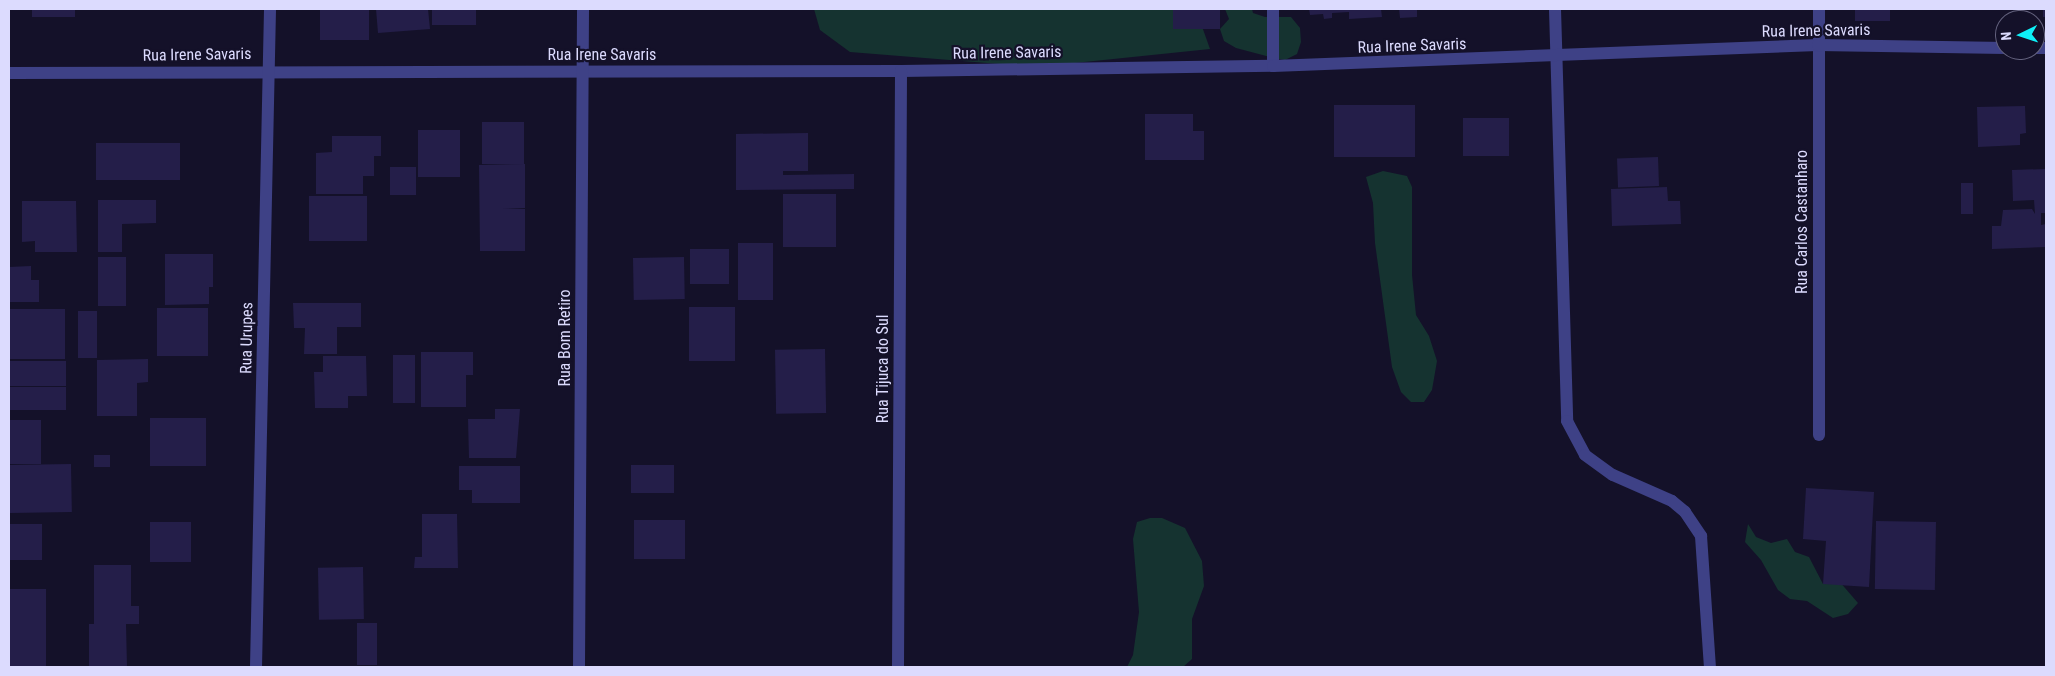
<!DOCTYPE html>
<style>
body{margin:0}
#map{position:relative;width:2055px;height:676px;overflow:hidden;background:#141129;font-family:"Roboto Condensed",sans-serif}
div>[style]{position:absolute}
.green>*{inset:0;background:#153330}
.building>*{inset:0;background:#241e49;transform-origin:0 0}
.street>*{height:12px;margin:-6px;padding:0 6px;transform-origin:6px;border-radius:6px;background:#3e4186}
span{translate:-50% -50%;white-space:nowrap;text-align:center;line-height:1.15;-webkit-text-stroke:4.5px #141129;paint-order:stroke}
.street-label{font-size:16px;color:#dcdbfe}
.frame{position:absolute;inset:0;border:10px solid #dcdbfe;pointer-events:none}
.north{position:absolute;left:1995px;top:10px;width:50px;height:50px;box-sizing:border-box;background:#141129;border:1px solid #64627e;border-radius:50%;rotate:266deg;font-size:14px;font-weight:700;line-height:20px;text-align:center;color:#dcdbfe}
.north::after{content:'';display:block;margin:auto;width:18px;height:22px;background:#0ef0f7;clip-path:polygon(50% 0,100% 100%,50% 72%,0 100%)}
</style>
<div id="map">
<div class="green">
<div style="clip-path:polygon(814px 9px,1190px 9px,1199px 18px,1210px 49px,1036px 67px,850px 52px,820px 30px)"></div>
<div style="clip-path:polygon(1225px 9px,1252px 9px,1253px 13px,1265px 17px,1291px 17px,1300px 28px,1301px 42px,1297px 54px,1285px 60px,1274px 58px,1236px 48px,1224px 41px,1220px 29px,1229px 19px)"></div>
<div style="clip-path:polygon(1383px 171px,1407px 176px,1412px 187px,1412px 275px,1416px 315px,1429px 336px,1437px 361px,1432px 390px,1424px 402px,1411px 402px,1401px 392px,1392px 367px,1375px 243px,1373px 203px,1366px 177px)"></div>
<div style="clip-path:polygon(1150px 518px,1162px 518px,1185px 528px,1202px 561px,1204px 586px,1192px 619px,1192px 659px,1183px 667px,1127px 667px,1133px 655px,1139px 612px,1133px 539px,1137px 522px)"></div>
<div style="clip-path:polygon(1748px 524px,1756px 537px,1771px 543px,1787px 539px,1795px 552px,1809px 557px,1823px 584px,1839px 581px,1858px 603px,1848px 614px,1833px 618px,1807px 601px,1790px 599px,1778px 590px,1761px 560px,1745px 542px)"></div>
</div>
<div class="building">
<div style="left:32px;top:9px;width:43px;height:8px"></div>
<div style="left:320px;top:9px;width:49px;height:31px"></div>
<div style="clip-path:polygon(376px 9px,428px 9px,430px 29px,378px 33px)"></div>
<div style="left:432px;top:9px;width:44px;height:16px"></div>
<div style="left:1173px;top:9px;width:47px;height:20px"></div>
<div style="clip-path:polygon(1309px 9px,1381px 9px,1382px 17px,1349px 19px,1349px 12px,1332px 13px,1332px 18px,1324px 19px,1323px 14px,1310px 15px)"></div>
<div style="clip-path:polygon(1399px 9px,1417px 9px,1417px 17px,1400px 18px)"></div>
<div style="left:1855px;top:9px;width:35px;height:12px"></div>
<div style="left:2043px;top:9px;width:3px;height:8px"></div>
<div style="left:1334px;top:105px;width:81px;height:52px"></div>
<div style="clip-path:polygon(2025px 106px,2026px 133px,2020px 134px,2020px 145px,1978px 147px,1977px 107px)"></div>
<div style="clip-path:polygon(1145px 114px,1193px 114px,1193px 131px,1204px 131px,1204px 160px,1145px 160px)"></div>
<div style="left:1463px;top:118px;width:46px;height:38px"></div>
<div style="left:482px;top:122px;width:42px;height:42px"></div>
<div style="left:418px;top:130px;width:42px;height:47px"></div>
<div style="clip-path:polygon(808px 133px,808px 171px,783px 171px,783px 175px,854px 174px,854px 189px,736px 190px,736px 134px)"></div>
<div style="clip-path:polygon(332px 136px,381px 136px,381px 156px,374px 156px,374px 176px,363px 176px,363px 194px,316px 194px,316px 153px,332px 152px)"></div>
<div style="left:180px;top:143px;width:37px;height:84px;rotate:90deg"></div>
<div style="left:1658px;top:157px;width:29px;height:41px;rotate:88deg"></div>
<div style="clip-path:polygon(525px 164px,525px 208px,502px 209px,525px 209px,525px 251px,480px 251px,479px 165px)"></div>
<div style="left:390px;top:167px;width:26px;height:28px"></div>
<div style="clip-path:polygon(2046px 169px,2046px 213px,2041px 213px,2041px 225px,2046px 224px,2046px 247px,1992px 249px,1992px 226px,2001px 226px,2003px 210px,2032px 209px,2035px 214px,2034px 200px,2013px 201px,2012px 170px)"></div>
<div style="left:1973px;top:183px;width:31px;height:12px;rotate:90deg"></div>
<div style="clip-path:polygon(1667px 187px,1668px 201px,1680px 201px,1681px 224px,1612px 226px,1611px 189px)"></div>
<div style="left:783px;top:194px;width:53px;height:53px"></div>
<div style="left:309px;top:196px;width:58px;height:45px"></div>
<div style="clip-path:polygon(98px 200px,156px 200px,156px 223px,122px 224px,122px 252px,98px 252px)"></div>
<div style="clip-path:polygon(22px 201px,76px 201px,77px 252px,35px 252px,35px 241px,22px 242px)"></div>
<div style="left:738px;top:243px;width:35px;height:57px"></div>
<div style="left:690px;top:249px;width:39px;height:35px"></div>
<div style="clip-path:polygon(165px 254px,213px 254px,213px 287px,209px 287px,209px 304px,165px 305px)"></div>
<div style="left:98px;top:257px;width:28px;height:49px"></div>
<div style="left:684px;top:257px;width:42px;height:51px;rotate:89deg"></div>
<div style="clip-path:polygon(31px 266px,31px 280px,39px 280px,39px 302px,9px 302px,9px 267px)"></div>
<div style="clip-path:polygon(293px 303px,361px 303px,361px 327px,337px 327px,337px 354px,304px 354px,305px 328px,294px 328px)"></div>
<div style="left:689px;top:307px;width:46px;height:54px"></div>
<div style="left:208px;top:308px;width:48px;height:51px;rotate:90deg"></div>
<div style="left:9px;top:309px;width:56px;height:50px"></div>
<div style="left:78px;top:311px;width:19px;height:47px"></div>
<div style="left:825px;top:349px;width:64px;height:50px;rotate:89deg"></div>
<div style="clip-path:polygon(421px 352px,473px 352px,473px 375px,466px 375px,466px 407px,421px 407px)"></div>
<div style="left:393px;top:355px;width:22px;height:48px"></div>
<div style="clip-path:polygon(323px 356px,366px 356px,367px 396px,348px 396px,348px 408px,315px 408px,314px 372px,323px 372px)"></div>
<div style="clip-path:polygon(148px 359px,148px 382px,137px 383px,137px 416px,97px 416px,97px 360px)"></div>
<div style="left:9px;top:361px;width:57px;height:25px"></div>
<div style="left:66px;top:387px;width:23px;height:57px;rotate:90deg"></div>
<div style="clip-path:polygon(495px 409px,520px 409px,516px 458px,469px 458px,468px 419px,495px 419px)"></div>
<div style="left:150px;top:418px;width:56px;height:48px"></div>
<div style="left:9px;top:420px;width:32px;height:44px"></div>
<div style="left:94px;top:455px;width:16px;height:12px"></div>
<div style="left:71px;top:464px;width:48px;height:62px;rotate:89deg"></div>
<div style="left:674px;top:465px;width:28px;height:43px;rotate:90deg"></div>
<div style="clip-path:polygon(459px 466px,520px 466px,520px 503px,472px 503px,472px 490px,459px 490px)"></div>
<div style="clip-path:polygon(1806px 488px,1874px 492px,1869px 587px,1823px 584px,1826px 541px,1803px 539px)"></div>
<div style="clip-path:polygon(422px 514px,457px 514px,458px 568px,414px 568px,415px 557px,422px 557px)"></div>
<div style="left:685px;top:520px;width:39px;height:51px;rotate:90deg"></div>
<div style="left:1876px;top:521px;width:60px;height:68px;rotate:1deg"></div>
<div style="left:150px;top:522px;width:41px;height:40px"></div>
<div style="left:9px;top:524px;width:33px;height:36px"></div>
<div style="clip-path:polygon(94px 565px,131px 565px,131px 606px,139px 606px,139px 624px,126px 624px,127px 667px,89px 667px,89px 624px,94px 624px)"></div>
<div style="left:363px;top:567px;width:52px;height:45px;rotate:89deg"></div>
<div style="left:9px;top:589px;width:37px;height:78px"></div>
<div style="left:357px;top:623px;width:20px;height:42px"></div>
</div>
<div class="street">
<div style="left:1273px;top:9px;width:57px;rotate:90deg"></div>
<div style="left:1555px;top:9px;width:412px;rotate:88.3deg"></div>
<div style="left:1567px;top:421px;width:38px;rotate:62deg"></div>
<div style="left:1585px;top:455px;width:34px;rotate:36deg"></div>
<div style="left:1613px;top:475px;width:64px;rotate:23.8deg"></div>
<div style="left:1672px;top:501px;width:17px;rotate:40deg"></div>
<div style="left:1685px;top:512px;width:29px;rotate:56deg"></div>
<div style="left:1701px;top:536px;width:131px;rotate:86.1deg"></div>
<div style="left:1819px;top:9px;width:426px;rotate:90deg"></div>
<div style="left:2035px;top:48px;width:11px"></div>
<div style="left:9px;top:73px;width:892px;rotate:-0.13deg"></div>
<div style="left:901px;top:71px;width:372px;rotate:-0.8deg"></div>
<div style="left:1273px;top:66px;width:545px;rotate:-2.21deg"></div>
<div style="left:1818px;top:45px;width:187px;rotate:0.9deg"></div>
<div style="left:256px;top:667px;width:658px;rotate:-88.78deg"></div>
<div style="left:579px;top:667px;width:658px;rotate:-89.65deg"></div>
<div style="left:898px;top:667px;width:596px;rotate:-89.71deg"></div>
</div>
<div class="street-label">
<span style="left:1816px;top:31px;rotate:-1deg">Rua Irene Savaris</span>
<span style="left:1412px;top:46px;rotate:-2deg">Rua Irene Savaris</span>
<span style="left:1007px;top:53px;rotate:-1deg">Rua Irene Savaris</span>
<span style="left:197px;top:55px;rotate:-1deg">Rua Irene Savaris</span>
<span style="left:602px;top:55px">Rua Irene Savaris</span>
<span style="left:1802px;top:222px;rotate:-90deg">Rua Carlos Castanharo</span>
<span style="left:247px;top:338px;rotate:-89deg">Rua Urupes</span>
<span style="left:565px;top:338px;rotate:-90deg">Rua Bom Retiro</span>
<span style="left:883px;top:369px;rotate:-90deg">Rua Tijuca do Sul</span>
</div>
<div class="frame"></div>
<div class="north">N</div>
</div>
